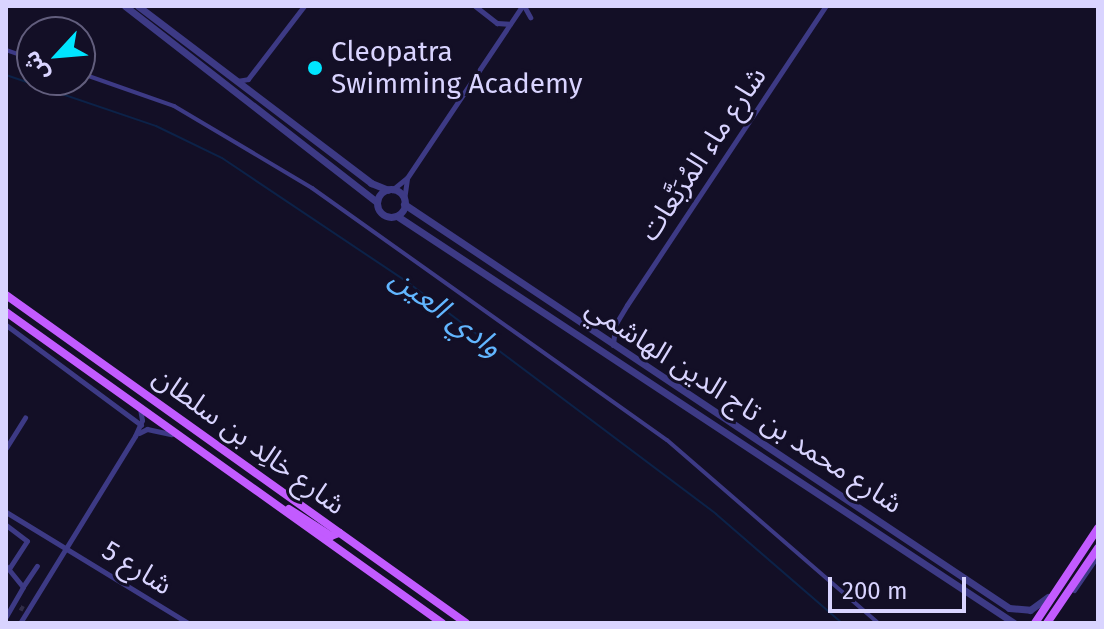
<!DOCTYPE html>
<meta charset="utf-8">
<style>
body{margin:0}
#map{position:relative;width:1104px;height:629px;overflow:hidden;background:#130f26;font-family:"Fira Sans","Noto Sans Arabic",sans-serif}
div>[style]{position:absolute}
.stream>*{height:2px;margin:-1px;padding:0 1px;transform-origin:1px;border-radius:1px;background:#0c2248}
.minor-tunnel>*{height:5px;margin-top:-2.5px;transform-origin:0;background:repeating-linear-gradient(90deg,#312d47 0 5px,transparent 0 7.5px)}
.pedestrian>*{height:4px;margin:-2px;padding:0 2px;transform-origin:2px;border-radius:2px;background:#3d3a85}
.minor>*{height:5px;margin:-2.5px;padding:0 2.5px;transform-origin:2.5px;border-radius:2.5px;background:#3d3a85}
.tertiary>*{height:7px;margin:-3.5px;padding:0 3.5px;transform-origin:3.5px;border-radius:3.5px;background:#3d3a85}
.tertiary>.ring{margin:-3.5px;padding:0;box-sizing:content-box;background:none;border:7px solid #3d3a85;border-radius:50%}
.primary>*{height:8px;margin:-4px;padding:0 4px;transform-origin:4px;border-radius:4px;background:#c25bff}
.dots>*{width:22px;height:22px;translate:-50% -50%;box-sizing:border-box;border:4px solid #130f26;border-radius:50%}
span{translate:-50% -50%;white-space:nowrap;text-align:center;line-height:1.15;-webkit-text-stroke:6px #130f26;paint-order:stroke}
.poi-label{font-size:28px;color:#d9d4ff}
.left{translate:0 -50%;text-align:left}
.street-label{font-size:28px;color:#d9d4ff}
.water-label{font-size:30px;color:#62b6ff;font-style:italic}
.frame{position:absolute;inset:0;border:8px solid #d9d4ff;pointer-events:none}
.north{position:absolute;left:16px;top:16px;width:80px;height:80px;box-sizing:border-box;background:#130f26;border:2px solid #625e7d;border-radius:50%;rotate:244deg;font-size:22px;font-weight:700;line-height:32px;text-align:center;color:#d9d4ff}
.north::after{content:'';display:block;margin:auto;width:28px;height:36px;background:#00e5ff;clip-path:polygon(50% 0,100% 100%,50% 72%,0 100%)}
.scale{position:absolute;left:828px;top:577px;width:138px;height:36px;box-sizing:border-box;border:4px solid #d9d4ff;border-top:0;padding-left:10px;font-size:24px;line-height:28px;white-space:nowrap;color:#d9d4ff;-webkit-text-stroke:6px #130f26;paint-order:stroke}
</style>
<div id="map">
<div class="stream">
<div style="left:6px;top:75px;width:158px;rotate:18.8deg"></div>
<div style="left:156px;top:126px;width:73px;rotate:25.9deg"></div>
<div style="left:222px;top:158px;width:221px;rotate:33.8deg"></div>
<div style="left:406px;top:281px;width:388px;rotate:36.9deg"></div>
<div style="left:716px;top:514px;width:167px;rotate:40.9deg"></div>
</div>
<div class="minor-tunnel">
<div style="left:20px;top:607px;width:4px;rotate:27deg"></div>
</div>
<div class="pedestrian">
<div style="left:6px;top:50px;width:28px;rotate:19deg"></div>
<div style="left:80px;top:73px;width:100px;rotate:19.3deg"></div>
<div style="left:174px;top:106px;width:161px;rotate:30.7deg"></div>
<div style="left:312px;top:188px;width:435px;rotate:35.4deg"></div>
<div style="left:667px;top:440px;width:279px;rotate:40.9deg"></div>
</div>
<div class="minor">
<div style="left:475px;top:6px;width:28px;rotate:38deg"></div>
<div style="left:497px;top:23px;width:13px;rotate:4deg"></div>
<div style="left:524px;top:6px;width:13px;rotate:61deg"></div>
<div style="left:237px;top:81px;width:11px;rotate:-10deg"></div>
<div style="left:248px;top:79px;width:92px;rotate:-52.5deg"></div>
<div style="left:392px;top:190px;width:19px;rotate:-39deg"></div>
<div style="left:407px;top:178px;width:207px;rotate:-56.2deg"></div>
<div style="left:404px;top:200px;width:21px;rotate:-82deg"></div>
<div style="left:6px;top:325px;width:168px;rotate:36.5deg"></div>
<div style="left:613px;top:345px;width:20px;rotate:-84deg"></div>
<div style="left:615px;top:325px;width:23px;rotate:-59deg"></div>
<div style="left:627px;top:305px;width:359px;rotate:-56.4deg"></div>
<div style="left:139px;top:433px;width:9px;rotate:-27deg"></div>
<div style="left:147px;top:429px;width:25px;rotate:12deg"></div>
<div style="left:6px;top:448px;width:36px;rotate:-58deg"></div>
<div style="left:6px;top:512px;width:213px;rotate:31.4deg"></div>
<div style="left:6px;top:525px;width:26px;rotate:37deg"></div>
<div style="left:27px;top:541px;width:33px;rotate:123deg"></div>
<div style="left:6px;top:566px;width:27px;rotate:51deg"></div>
<div style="left:23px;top:587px;width:34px;rotate:120deg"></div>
<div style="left:24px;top:585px;width:23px;rotate:-56deg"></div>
<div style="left:1074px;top:590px;width:42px;rotate:-55.6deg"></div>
<div style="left:20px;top:623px;width:220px;rotate:-58.4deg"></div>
<div style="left:135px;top:436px;width:17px;rotate:-66deg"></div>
<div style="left:142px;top:420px;width:11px;rotate:-100deg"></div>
</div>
<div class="tertiary">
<div style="left:125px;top:6px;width:319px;rotate:37.9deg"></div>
<div style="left:138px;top:6px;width:293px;rotate:37.2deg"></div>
<div style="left:371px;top:183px;width:18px;rotate:22deg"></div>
<div class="ring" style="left:377px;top:189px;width:21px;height:21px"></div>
<div style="left:404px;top:204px;width:727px;rotate:33.73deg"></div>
<div style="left:1009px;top:608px;width:21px;rotate:5deg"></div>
<div style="left:1030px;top:610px;width:22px;rotate:-36deg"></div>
<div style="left:397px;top:216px;width:739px;rotate:33.41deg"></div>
</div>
<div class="primary">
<div style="left:6px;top:295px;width:565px;rotate:35.49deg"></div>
<div style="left:6px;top:312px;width:536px;rotate:35.5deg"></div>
<div style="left:289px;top:509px;width:50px;rotate:32.7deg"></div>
<div style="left:331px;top:536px;width:9px;rotate:-21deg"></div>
<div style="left:1035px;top:623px;width:114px;rotate:-56.4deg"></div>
<div style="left:1047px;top:623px;width:91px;rotate:-55.8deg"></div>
</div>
<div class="dots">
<div style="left:315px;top:68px;background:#00e5ff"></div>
</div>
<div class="poi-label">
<span class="left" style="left:331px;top:68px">Cleopatra<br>Swimming Academy</span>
</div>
<div class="street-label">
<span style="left:703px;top:154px;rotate:-56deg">شارع ماء المُرَبَّعات</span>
<span style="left:744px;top:406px;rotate:33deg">شارع محمد بن تاج الدين الهاشمي</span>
<span style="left:249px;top:441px;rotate:36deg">شارع خالِد بن سلطان</span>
<span style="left:137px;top:568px;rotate:32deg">شارع 5</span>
</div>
<div class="water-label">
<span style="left:446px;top:312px;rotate:36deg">وادي العين</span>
</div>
<div class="frame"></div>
<div class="north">ش</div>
<div class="scale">200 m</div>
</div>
